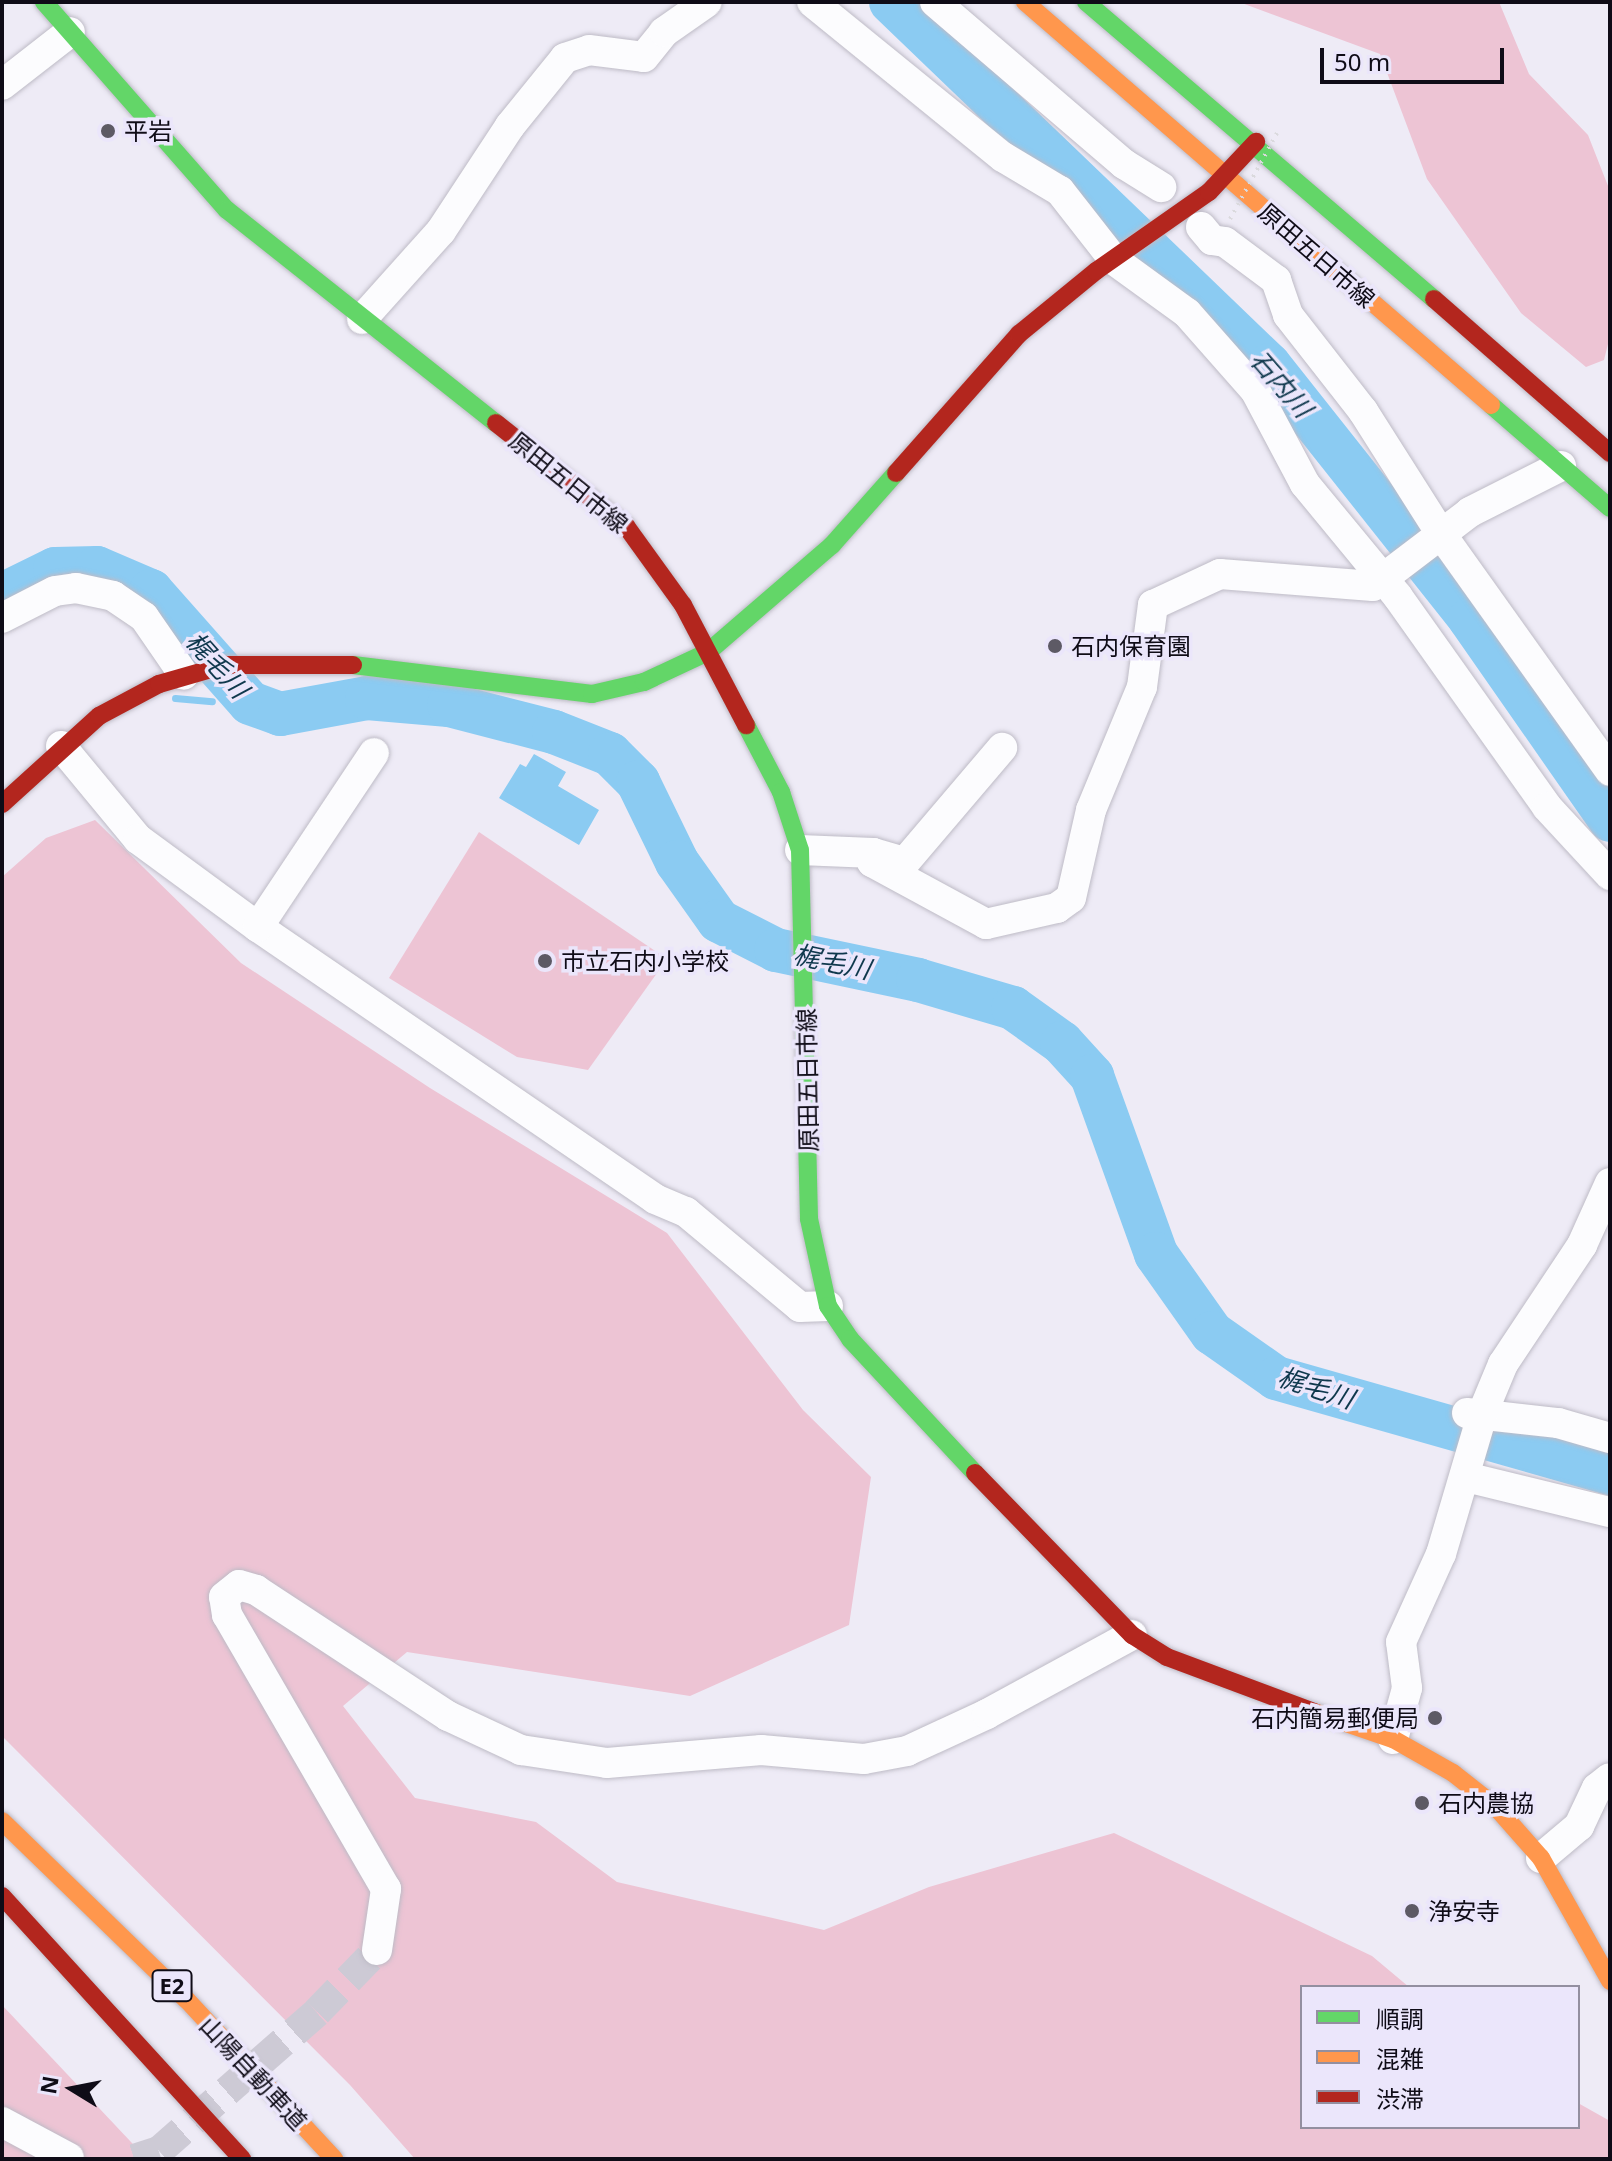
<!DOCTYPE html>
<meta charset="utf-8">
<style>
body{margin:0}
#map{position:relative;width:1612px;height:2161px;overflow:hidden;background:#eeebf6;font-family:"Noto Sans","Noto Sans JP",sans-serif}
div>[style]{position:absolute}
.green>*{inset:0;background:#edc4d4}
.water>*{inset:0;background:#8bcbf2}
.stream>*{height:7px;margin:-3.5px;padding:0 3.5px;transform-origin:3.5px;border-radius:3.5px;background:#8bcbf2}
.river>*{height:44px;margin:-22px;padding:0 22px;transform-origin:22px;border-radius:22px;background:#8bcbf2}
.street-tunnel>*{height:30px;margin-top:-15px;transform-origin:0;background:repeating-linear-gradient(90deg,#cdcad5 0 30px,transparent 0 45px)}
.roads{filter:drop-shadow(0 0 2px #bebbc6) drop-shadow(0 0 2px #bebbc6)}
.street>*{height:30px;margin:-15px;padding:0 15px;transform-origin:15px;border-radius:15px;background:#fcfcfe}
.fast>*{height:18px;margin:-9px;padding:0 9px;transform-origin:9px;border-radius:9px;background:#63d668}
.slow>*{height:18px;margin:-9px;padding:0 9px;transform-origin:9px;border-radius:9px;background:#ff974d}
.jam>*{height:18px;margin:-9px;padding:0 9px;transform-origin:9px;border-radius:9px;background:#b3261e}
.path-bridge>*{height:4px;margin-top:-2px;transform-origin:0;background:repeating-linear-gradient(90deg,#dad9dd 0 2px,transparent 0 8px)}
.dots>*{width:22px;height:22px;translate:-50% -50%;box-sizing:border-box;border:4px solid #ebe6fb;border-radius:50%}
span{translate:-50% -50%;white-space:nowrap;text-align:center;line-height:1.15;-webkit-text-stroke:7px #ebe6fb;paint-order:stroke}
.shield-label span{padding:2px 6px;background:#ebe6fb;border:2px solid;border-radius:6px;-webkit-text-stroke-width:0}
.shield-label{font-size:22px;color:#0f0c17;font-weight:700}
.poi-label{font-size:24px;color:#0f0c17}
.left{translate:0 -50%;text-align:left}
.right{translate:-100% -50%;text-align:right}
.street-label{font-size:24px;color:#0f0c17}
.water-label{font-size:26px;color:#0f384d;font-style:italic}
.frame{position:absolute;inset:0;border:4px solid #0f0c17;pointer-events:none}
.legend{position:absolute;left:1300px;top:1985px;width:280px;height:144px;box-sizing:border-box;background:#ebe6fb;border:2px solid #938fa0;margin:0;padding:10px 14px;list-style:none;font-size:24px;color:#0f0c17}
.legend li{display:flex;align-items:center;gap:16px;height:40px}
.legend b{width:40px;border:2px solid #938fa0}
.north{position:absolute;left:32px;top:2049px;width:80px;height:80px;-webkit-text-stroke:6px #ebe6fb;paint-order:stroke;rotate:280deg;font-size:22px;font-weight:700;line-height:32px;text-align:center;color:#0f0c17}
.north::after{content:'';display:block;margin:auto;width:28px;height:36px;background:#0f0c17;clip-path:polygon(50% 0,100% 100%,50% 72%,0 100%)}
.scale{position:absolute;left:1320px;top:48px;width:184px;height:36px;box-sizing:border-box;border:4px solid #0f0c17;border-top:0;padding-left:10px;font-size:24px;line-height:28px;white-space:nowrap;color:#0f0c17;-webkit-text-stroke:6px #ebe6fb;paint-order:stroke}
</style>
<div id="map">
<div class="green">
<div style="clip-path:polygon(1239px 2px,1499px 2px,1529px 74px,1588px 135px,1610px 191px,1610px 336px,1604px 360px,1586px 367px,1521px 313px,1427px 179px,1380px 54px)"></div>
<div style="clip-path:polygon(95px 820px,241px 963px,430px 1088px,667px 1233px,803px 1410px,871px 1477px,849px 1625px,690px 1696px,407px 1652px,343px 1706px,415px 1798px,536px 1822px,617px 1882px,824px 1930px,929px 1887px,1114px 1833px,1372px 1956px,1409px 1987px,1302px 1987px,1302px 2127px,1578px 2127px,1578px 2103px,1610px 2121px,1610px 2159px,415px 2159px,350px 2085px,2px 1736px,2px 877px,46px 838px)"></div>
<div style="clip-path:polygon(479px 832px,667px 959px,588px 1070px,517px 1057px,389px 978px)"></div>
<div style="clip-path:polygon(2px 2005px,147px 2159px,2px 2159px)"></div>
</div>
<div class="water">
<div style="clip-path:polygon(534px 754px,566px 772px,558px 786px,599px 810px,579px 845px,499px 798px,520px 764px,526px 767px)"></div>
</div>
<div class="stream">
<div style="left:175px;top:698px;width:37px;rotate:5deg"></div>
</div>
<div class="river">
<div style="left:891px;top:2px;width:524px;rotate:43.84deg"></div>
<div style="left:1269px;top:365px;width:324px;rotate:51.6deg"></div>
<div style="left:1470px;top:619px;width:245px;rotate:55.1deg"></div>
<div style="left:2px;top:595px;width:59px;rotate:-26.1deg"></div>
<div style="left:55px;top:569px;width:42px;rotate:-1.4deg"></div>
<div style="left:97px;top:568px;width:59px;rotate:23.1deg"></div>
<div style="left:151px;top:591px;width:149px;rotate:48.5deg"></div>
<div style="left:250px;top:703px;width:32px;rotate:20deg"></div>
<div style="left:280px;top:714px;width:88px;rotate:-10.4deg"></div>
<div style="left:367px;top:698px;width:82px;rotate:4.9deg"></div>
<div style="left:449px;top:705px;width:108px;rotate:14.4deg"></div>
<div style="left:554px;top:732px;width:60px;rotate:21.4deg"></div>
<div style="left:610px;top:754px;width:40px;rotate:45deg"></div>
<div style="left:638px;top:782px;width:89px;rotate:64deg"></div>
<div style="left:677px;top:862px;width:72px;rotate:54.6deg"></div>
<div style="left:719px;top:921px;width:64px;rotate:27deg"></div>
<div style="left:776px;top:950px;width:145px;rotate:11.9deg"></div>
<div style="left:918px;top:980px;width:99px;rotate:16.4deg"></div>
<div style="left:1013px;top:1008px;width:60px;rotate:35.5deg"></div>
<div style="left:1062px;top:1043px;width:45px;rotate:47.7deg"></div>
<div style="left:1092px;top:1076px;width:189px;rotate:70.2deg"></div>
<div style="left:1156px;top:1254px;width:97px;rotate:54.7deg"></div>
<div style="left:1212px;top:1333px;width:78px;rotate:35.1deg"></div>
<div style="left:1276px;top:1378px;width:347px;rotate:15.9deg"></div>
</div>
<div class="street-tunnel">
<div style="left:134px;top:2159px;width:26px;rotate:-18deg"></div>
<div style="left:159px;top:2151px;width:210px;rotate:-41.3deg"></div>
<div style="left:317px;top:2012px;width:86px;rotate:-45.9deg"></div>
</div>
<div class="roads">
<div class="street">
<div style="left:812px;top:2px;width:246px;rotate:39.1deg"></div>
<div style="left:1003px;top:157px;width:66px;rotate:30.8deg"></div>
<div style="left:1060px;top:191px;width:88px;rotate:52deg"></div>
<div style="left:1114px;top:260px;width:90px;rotate:36deg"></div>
<div style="left:1187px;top:313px;width:103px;rotate:48.6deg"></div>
<div style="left:1255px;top:390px;width:106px;rotate:62deg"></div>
<div style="left:1305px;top:484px;width:146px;rotate:50.5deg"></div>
<div style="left:1398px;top:597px;width:257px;rotate:54.6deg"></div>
<div style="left:1547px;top:807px;width:93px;rotate:47.2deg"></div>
<div style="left:935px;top:2px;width:249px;rotate:40.6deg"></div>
<div style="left:1124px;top:164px;width:44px;rotate:31.9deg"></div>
<div style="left:2px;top:85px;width:86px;rotate:-37.9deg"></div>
<div style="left:1201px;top:227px;width:17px;rotate:50deg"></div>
<div style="left:1212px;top:240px;width:13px;rotate:9deg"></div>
<div style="left:1225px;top:242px;width:64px;rotate:36.7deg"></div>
<div style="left:1276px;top:280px;width:37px;rotate:71deg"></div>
<div style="left:1288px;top:315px;width:122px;rotate:52deg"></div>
<div style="left:1363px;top:411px;width:146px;rotate:57.6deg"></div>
<div style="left:1441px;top:534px;width:291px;rotate:54.5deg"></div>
<div style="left:362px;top:319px;width:118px;rotate:-48.1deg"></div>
<div style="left:441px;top:231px;width:126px;rotate:-56.7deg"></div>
<div style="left:510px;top:126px;width:87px;rotate:-51deg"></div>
<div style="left:565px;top:58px;width:25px;rotate:-18deg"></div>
<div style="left:589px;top:50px;width:55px;rotate:7.3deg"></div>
<div style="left:644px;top:57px;width:32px;rotate:-51deg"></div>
<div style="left:664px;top:32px;width:52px;rotate:-34.9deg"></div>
<div style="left:2px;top:618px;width:59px;rotate:-27deg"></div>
<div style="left:55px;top:591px;width:21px;rotate:-8deg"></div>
<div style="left:76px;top:588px;width:38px;rotate:12deg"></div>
<div style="left:113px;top:596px;width:37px;rotate:34deg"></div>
<div style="left:144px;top:617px;width:70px;rotate:55.4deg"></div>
<div style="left:61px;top:746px;width:121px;rotate:50.4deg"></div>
<div style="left:138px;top:839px;width:149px;rotate:36.3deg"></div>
<div style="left:258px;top:927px;width:481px;rotate:34.4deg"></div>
<div style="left:655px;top:1199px;width:34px;rotate:23deg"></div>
<div style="left:686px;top:1212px;width:148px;rotate:39.8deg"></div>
<div style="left:800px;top:1307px;width:28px;rotate:-2deg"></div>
<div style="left:800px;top:850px;width:73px;rotate:2.4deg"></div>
<div style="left:873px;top:853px;width:33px;rotate:16deg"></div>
<div style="left:905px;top:862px;width:150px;rotate:-49.6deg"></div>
<div style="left:873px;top:853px;width:9px;rotate:96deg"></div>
<div style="left:872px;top:862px;width:130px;rotate:28.5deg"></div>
<div style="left:986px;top:924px;width:73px;rotate:-12.7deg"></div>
<div style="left:1057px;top:908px;width:17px;rotate:-36deg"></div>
<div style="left:1071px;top:898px;width:90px;rotate:-77.2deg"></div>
<div style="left:1091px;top:810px;width:133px;rotate:-67.5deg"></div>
<div style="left:1142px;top:687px;width:83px;rotate:-82.4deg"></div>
<div style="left:1153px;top:605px;width:74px;rotate:-24.8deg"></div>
<div style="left:1220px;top:574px;width:153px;rotate:4.5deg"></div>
<div style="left:1373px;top:586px;width:122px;rotate:-37.3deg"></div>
<div style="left:1470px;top:512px;width:102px;rotate:-26.8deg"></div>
<div style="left:258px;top:927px;width:209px;rotate:-56.3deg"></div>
<div style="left:1467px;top:1413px;width:92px;rotate:6.3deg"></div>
<div style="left:1558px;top:1423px;width:54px;rotate:16.1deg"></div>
<div style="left:1466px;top:1477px;width:148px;rotate:13.7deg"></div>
<div style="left:1393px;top:1739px;width:53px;rotate:-74.6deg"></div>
<div style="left:1407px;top:1688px;width:46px;rotate:-97.4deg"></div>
<div style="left:1401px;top:1642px;width:97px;rotate:-65.6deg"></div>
<div style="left:1441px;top:1554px;width:148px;rotate:-73.5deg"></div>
<div style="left:1483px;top:1412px;width:52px;rotate:-67.4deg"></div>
<div style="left:1503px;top:1364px;width:143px;rotate:-56.4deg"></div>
<div style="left:1582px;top:1245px;width:68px;rotate:-65.7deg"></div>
<div style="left:1541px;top:1858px;width:50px;rotate:-40.1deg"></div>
<div style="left:1579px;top:1826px;width:42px;rotate:-64.7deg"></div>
<div style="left:1597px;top:1788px;width:16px;rotate:-38deg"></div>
<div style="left:377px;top:1950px;width:62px;rotate:-81.6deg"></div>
<div style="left:386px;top:1889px;width:317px;rotate:-120.1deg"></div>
<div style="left:227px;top:1615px;width:18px;rotate:-99deg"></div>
<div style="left:224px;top:1597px;width:19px;rotate:-39deg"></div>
<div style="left:239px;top:1585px;width:18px;rotate:16deg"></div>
<div style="left:256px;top:1590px;width:230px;rotate:33.3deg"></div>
<div style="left:448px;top:1716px;width:81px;rotate:25deg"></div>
<div style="left:521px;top:1750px;width:87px;rotate:8.6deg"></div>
<div style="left:607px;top:1763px;width:155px;rotate:-4.8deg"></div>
<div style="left:761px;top:1750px;width:103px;rotate:5deg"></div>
<div style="left:864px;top:1759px;width:44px;rotate:-10.5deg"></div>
<div style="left:907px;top:1751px;width:88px;rotate:-24.8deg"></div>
<div style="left:987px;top:1714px;width:165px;rotate:-28.6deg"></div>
<div style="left:2px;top:2122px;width:76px;rotate:28.2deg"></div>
</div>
<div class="fast">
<div style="left:44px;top:2px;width:277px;rotate:48.7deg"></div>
<div style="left:227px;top:210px;width:343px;rotate:38.4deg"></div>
<div style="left:1086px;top:2px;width:458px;rotate:40.5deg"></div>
<div style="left:1491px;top:405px;width:157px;rotate:40.9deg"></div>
<div style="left:353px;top:665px;width:241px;rotate:6.9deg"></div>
<div style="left:592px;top:694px;width:53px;rotate:-13deg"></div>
<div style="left:644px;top:682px;width:71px;rotate:-25.1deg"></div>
<div style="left:708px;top:652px;width:164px;rotate:-40.8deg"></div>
<div style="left:832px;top:545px;width:96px;rotate:-48.4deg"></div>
<div style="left:746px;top:725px;width:76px;rotate:62.4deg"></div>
<div style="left:781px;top:792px;width:61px;rotate:71.9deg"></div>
<div style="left:800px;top:850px;width:369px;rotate:88.6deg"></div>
<div style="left:809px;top:1219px;width:89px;rotate:77.7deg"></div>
<div style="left:828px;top:1306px;width:40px;rotate:56deg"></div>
<div style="left:850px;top:1339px;width:183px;rotate:47deg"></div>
</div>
<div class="slow">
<div style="left:1025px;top:2px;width:616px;rotate:40.85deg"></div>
<div style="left:1314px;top:1712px;width:83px;rotate:18.9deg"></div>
<div style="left:1393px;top:1739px;width:69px;rotate:29.5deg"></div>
<div style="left:1453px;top:1773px;width:53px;rotate:38.2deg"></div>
<div style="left:1495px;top:1806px;width:69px;rotate:48.5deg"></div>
<div style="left:1541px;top:1858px;width:141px;rotate:60.7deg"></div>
<div style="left:2px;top:1821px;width:256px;rotate:44.1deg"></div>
<div style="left:186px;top:1999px;width:218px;rotate:47.2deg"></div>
</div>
<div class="jam">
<div style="left:1434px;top:299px;width:234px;rotate:41.2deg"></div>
<div style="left:496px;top:423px;width:166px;rotate:38.4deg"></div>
<div style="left:626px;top:526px;width:97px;rotate:54.2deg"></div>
<div style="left:683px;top:605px;width:136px;rotate:62.3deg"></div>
<div style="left:896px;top:473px;width:186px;rotate:-48.5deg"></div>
<div style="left:1019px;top:334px;width:99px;rotate:-39.3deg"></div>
<div style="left:1096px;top:271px;width:138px;rotate:-35deg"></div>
<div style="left:1209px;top:192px;width:69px;rotate:-46.8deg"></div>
<div style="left:2px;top:804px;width:131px;rotate:-42.2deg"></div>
<div style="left:99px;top:716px;width:68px;rotate:-28.1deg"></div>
<div style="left:159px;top:684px;width:69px;rotate:-16.1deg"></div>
<div style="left:225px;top:665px;width:128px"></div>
<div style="left:975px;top:1473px;width:226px;rotate:45.9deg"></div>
<div style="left:1132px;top:1635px;width:41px;rotate:32.2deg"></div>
<div style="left:1167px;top:1657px;width:157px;rotate:20.5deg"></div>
<div style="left:2px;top:1896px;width:356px;rotate:47.6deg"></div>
</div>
</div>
<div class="path-bridge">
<div style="left:1230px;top:219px;width:98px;rotate:-61.3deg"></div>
</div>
<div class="dots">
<div style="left:108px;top:131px;background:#5d5a65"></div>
<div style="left:1055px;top:646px;background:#5d5a65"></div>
<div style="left:545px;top:961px;background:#5d5a65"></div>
<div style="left:1435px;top:1718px;background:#5d5a65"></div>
<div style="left:1422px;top:1803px;background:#5d5a65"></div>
<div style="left:1412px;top:1911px;background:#5d5a65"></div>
</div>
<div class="shield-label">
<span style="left:172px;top:1986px">E2</span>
</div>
<div class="poi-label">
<span class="left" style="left:124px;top:131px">平岩</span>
<span class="left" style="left:1071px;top:646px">石内保育園</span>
<span class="left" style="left:561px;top:961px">市立石内小学校</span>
<span class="right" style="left:1419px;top:1718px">石内簡易郵便局</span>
<span class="left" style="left:1438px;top:1803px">石内農協</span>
<span class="left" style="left:1428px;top:1911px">浄安寺</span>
</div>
<div class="street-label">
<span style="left:1317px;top:255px;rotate:41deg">原田五日市線</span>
<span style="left:569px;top:482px;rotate:39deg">原田五日市線</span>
<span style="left:807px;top:1080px;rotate:-91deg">原田五日市線</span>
<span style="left:254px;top:2073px;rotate:47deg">山陽自動車道</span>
</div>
<div class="water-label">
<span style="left:1281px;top:384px;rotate:49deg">石内川</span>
<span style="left:217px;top:665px;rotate:48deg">梶毛川</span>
<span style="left:832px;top:962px;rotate:12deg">梶毛川</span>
<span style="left:1316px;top:1388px;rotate:18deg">梶毛川</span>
</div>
<div class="frame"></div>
<ul class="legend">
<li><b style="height:10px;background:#63d668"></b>順調</li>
<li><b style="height:10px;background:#ff974d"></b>混雑</li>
<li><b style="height:10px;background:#b3261e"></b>渋滞</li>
</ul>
<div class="north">N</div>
<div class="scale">50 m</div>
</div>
